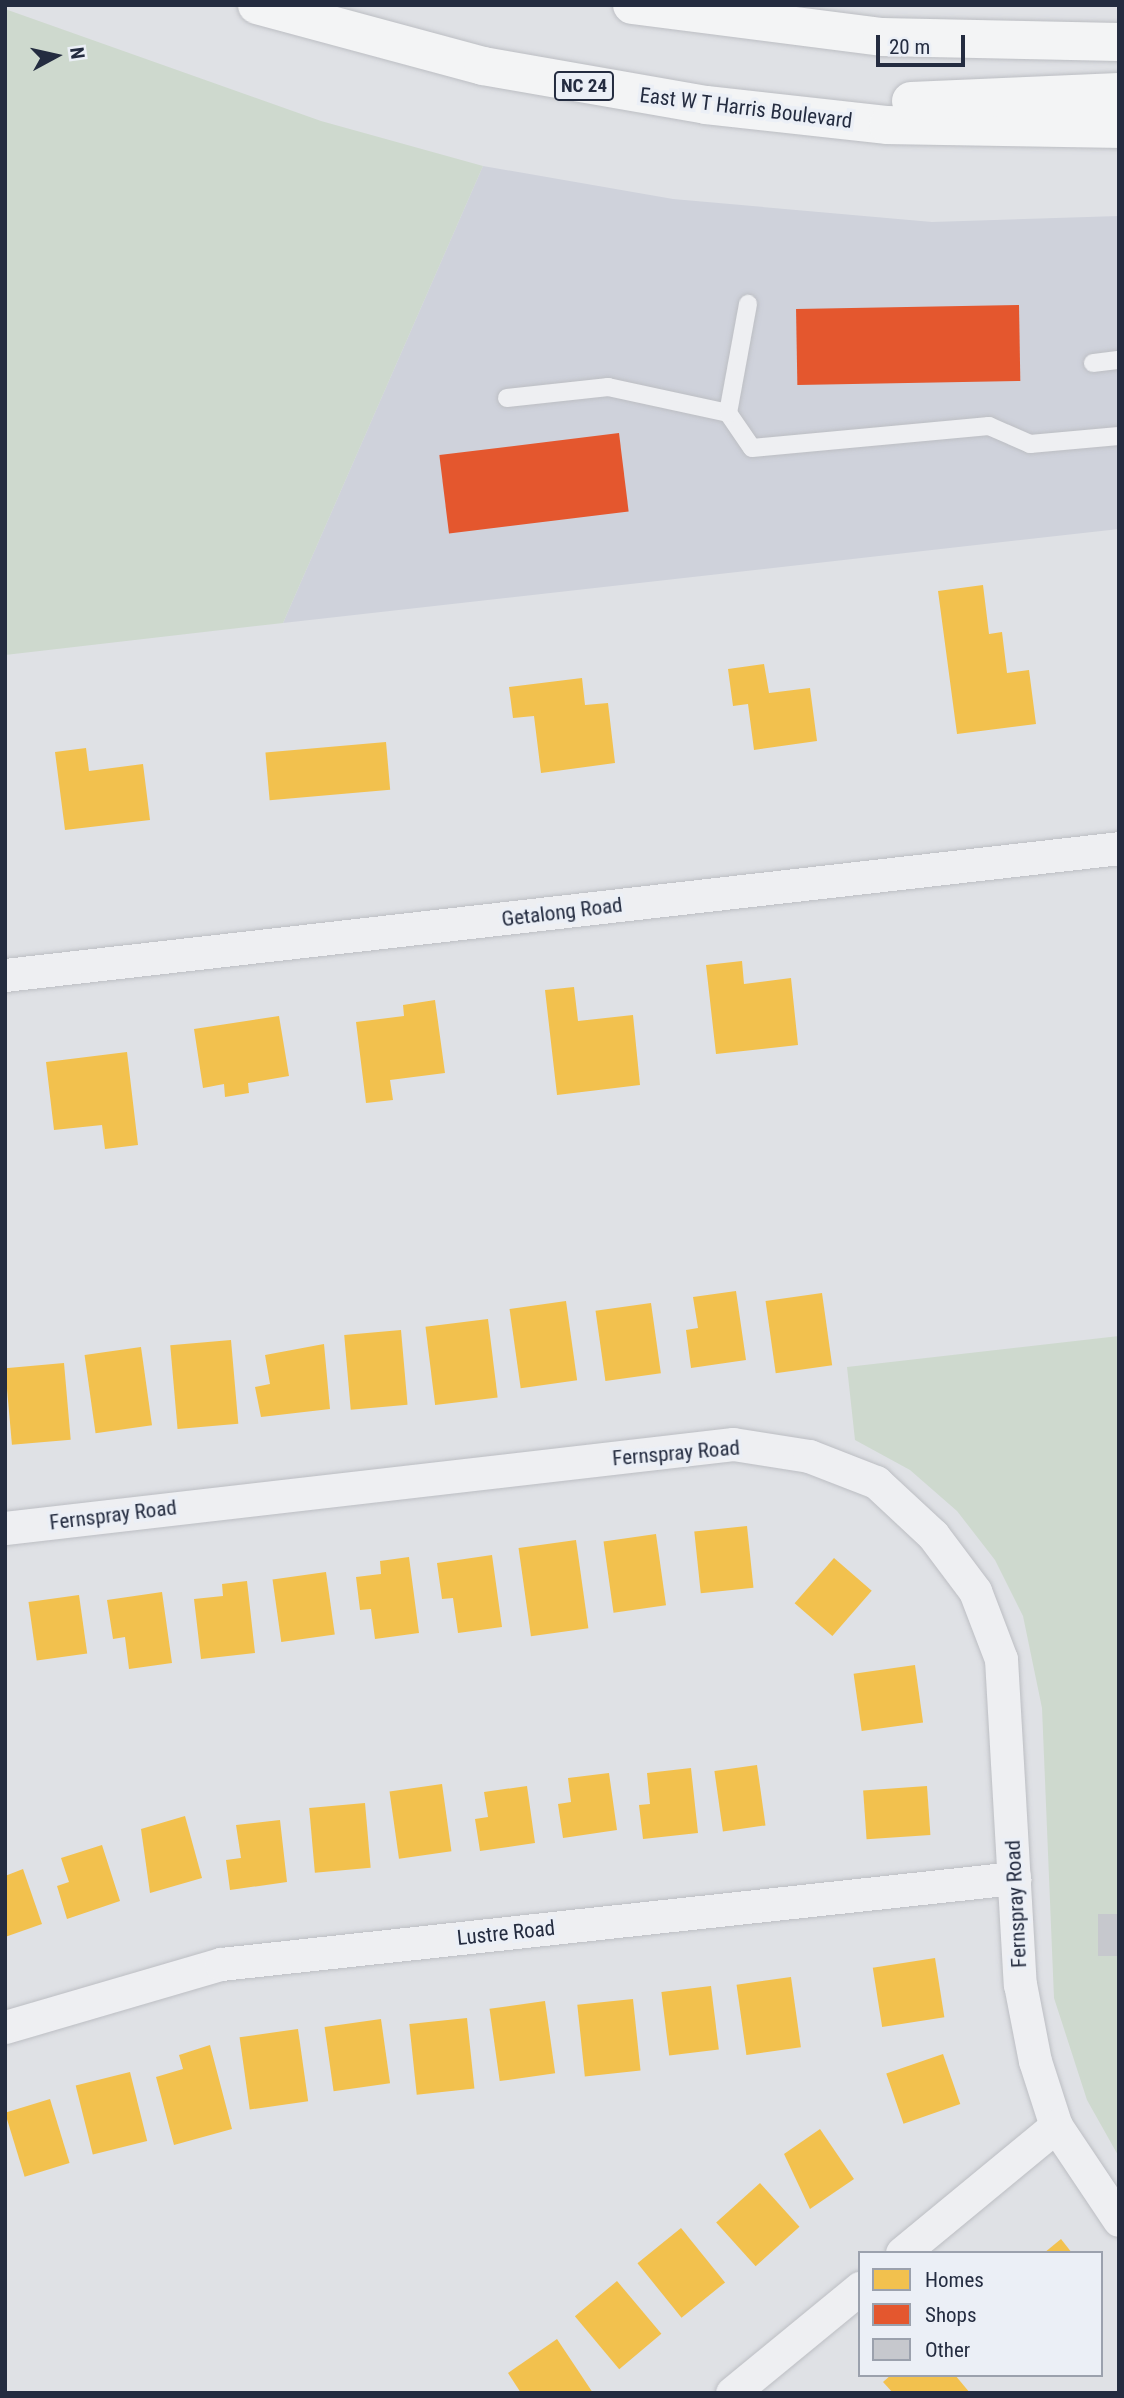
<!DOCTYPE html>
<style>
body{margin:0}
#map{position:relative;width:1124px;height:2398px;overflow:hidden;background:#dfe1e5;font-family:"Roboto Condensed",sans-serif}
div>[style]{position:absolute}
.built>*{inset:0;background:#cfd2db}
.green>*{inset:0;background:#ced9ce}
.homes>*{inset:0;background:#f2c14e;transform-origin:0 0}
.shops>*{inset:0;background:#e4572e;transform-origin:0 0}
.building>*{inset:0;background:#c6c8cd;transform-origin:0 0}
.roads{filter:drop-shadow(0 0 2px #bcbec3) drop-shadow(0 0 2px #bcbec3)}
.service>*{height:18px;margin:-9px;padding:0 9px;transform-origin:9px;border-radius:9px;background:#eeeff2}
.minor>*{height:33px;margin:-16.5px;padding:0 16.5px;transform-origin:16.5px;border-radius:16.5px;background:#eeeff2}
.primary>*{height:38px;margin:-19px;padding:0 19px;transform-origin:19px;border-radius:19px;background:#f3f4f5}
span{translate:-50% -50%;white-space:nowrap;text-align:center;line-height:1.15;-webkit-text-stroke:7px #ebeff6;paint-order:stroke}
.shield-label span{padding:2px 5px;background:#ebeff6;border:2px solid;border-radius:5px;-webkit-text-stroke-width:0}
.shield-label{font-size:19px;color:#242c40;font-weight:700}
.street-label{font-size:21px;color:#242c40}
.frame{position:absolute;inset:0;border:7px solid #242c40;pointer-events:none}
.legend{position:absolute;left:858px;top:2251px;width:245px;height:126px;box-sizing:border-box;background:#ebeff6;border:2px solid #9ba1ad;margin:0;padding:9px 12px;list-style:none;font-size:21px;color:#242c40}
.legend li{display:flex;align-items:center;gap:14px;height:35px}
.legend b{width:35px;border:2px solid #9ba1ad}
.north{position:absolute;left:21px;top:21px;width:70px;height:70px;-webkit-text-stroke:5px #ebeff6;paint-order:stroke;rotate:82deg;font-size:19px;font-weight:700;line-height:28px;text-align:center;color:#242c40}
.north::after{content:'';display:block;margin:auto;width:24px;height:32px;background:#242c40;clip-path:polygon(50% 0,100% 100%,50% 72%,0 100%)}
.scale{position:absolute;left:876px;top:35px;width:89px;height:32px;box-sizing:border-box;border:4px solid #242c40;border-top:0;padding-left:9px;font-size:21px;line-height:24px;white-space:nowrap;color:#242c40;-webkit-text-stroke:5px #ebeff6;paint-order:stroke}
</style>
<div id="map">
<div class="built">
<div style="clip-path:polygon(483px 166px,673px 199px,932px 222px,1119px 216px,1119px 529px,283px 623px)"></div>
</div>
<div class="green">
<div style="clip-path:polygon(5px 9px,321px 121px,483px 166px,283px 623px,5px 655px)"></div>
<div style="clip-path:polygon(1119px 1336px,1119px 2157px,1087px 2100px,1054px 1998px,1042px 1708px,1023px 1616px,995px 1560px,957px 1511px,910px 1470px,855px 1440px,847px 1367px)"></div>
</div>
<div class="homes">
<div style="clip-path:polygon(983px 585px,989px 634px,1002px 632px,1007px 673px,1029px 670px,1036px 724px,957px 734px,938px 591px)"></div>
<div style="clip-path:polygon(764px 664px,769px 693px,810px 688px,817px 741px,754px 750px,748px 704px,733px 706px,728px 669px)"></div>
<div style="clip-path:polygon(582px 678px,585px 705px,608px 703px,615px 763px,541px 773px,534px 716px,513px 718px,509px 687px)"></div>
<div style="left:386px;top:742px;width:48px;height:121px;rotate:85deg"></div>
<div style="clip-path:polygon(86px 748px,89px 771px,143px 764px,150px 820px,65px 830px,55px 752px)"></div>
<div style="clip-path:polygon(742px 961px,744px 984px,791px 978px,798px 1045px,716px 1054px,706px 965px)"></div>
<div style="clip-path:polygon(574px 987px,578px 1021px,633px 1015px,640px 1085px,557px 1095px,545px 990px)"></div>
<div style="clip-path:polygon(435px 1000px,445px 1073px,390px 1080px,393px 1100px,366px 1103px,356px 1022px,404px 1016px,403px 1005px)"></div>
<div style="clip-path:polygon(279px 1016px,289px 1076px,248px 1083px,249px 1093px,225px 1097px,224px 1084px,203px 1088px,194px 1029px)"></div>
<div style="clip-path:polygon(127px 1052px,138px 1145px,105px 1149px,102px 1125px,54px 1130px,46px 1062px)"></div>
<div style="clip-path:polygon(736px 1291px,746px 1360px,691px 1368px,686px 1330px,698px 1328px,693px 1297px)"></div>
<div style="left:822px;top:1293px;width:73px;height:57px;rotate:82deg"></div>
<div style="left:566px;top:1301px;width:80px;height:57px;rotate:82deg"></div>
<div style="left:651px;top:1303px;width:71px;height:56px;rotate:82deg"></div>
<div style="left:488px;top:1319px;width:79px;height:63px;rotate:83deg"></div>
<div style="left:401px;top:1330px;width:75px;height:57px;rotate:85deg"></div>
<div style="left:231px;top:1340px;width:84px;height:61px;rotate:85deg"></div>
<div style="clip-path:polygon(324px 1344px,330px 1409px,261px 1417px,255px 1387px,270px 1384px,265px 1355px)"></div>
<div style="left:141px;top:1347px;width:79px;height:57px;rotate:82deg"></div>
<div style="left:64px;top:1363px;width:77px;height:59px;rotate:85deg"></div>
<div style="left:747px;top:1526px;width:62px;height:53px;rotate:84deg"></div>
<div style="left:656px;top:1534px;width:72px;height:53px;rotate:82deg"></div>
<div style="left:576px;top:1540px;width:89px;height:58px;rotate:82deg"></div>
<div style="clip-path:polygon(492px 1555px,502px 1627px,458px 1633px,453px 1598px,442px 1599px,437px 1563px)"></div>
<div style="clip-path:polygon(409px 1557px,419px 1633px,375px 1639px,371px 1609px,360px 1610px,356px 1577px,381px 1574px,380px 1561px)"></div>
<div style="left:834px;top:1558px;width:50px;height:60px;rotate:41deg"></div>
<div style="left:326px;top:1572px;width:63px;height:54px;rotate:82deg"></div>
<div style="clip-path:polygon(247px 1581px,255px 1653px,201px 1659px,194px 1599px,223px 1596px,222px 1584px)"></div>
<div style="clip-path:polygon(162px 1592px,172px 1663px,129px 1669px,125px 1637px,113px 1639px,107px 1600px)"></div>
<div style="left:79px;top:1595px;width:59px;height:51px;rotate:82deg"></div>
<div style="left:915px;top:1665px;width:58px;height:62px;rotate:82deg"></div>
<div style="left:757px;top:1765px;width:61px;height:43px;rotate:82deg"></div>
<div style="clip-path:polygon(691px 1768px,698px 1833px,643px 1839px,639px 1805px,650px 1804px,647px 1773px)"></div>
<div style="clip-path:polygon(609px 1773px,617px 1830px,563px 1838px,558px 1804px,571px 1802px,568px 1778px)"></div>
<div style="left:442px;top:1784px;width:68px;height:53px;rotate:82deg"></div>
<div style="clip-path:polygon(527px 1786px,535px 1843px,480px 1851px,475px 1819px,488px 1817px,484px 1792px)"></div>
<div style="left:927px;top:1786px;width:49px;height:64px;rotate:86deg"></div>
<div style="left:365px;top:1803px;width:65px;height:56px;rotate:85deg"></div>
<div style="clip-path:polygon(185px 1816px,202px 1878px,150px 1893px,141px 1829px)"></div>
<div style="clip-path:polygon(280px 1820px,287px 1882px,230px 1890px,226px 1860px,241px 1858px,236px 1825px)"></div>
<div style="clip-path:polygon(102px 1845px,120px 1901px,67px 1919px,57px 1886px,69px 1882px,61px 1858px)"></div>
<div style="clip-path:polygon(23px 1869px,42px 1924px,5px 1937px,5px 1876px)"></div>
<div style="left:935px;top:1958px;width:60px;height:63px;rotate:81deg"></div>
<div style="left:791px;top:1977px;width:71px;height:55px;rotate:82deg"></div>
<div style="left:711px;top:1986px;width:64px;height:50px;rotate:83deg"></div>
<div style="left:633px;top:1999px;width:72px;height:56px;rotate:84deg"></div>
<div style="left:545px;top:2001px;width:73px;height:56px;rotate:82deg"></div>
<div style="left:467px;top:2018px;width:71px;height:58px;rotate:84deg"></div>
<div style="left:381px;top:2019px;width:65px;height:57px;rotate:82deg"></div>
<div style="left:298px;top:2029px;width:73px;height:59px;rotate:82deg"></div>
<div style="clip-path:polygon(210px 2045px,232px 2129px,174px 2145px,156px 2077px,183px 2069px,179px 2055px)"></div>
<div style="left:943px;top:2054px;width:53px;height:60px;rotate:71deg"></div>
<div style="left:130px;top:2072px;width:71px;height:56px;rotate:76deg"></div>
<div style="left:50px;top:2099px;width:67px;height:47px;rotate:73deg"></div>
<div style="clip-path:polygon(820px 2129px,854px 2179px,810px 2209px,784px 2154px)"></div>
<div style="left:760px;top:2183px;width:59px;height:59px;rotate:48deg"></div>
<div style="left:681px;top:2228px;width:70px;height:56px;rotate:51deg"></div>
<div style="clip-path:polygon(1061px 2239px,1072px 2253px,1044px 2253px)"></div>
<div style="left:617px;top:2281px;width:69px;height:55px;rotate:50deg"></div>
<div style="clip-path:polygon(557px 2339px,593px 2393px,521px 2393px,508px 2373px)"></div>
<div style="clip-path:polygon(891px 2375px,955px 2375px,970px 2393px,893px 2393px,883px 2382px)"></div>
</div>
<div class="shops">
<div style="left:1019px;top:305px;width:76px;height:223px;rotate:89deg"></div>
<div style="left:619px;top:433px;width:79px;height:181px;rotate:83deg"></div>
</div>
<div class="building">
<div style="left:1119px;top:1914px;width:42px;height:21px;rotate:90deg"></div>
</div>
<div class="roads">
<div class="service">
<div style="left:1093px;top:363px;width:26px;rotate:-7deg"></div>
<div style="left:507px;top:398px;width:102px;rotate:-6.2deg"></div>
<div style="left:608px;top:387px;width:123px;rotate:12.2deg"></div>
<div style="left:728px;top:413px;width:42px;rotate:55.6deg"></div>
<div style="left:752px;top:448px;width:238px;rotate:-5.3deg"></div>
<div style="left:989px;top:426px;width:45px;rotate:23.7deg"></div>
<div style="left:1030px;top:444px;width:89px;rotate:-5.1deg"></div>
<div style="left:728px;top:413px;width:111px;rotate:-79.6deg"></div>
</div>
<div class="minor">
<div style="left:5px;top:975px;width:1121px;rotate:-6.5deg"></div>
<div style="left:5px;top:1528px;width:733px;rotate:-6.58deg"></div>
<div style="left:733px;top:1444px;width:77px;rotate:9deg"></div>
<div style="left:809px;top:1456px;width:72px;rotate:21.2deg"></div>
<div style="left:876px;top:1482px;width:78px;rotate:42.9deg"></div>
<div style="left:933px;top:1535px;width:70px;rotate:53.1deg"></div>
<div style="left:975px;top:1591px;width:73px;rotate:69.1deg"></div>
<div style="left:1001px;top:1659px;width:326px;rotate:86.7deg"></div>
<div style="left:1020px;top:1984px;width:78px;rotate:79deg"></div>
<div style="left:1035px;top:2061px;width:68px;rotate:72.1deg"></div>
<div style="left:1056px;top:2126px;width:113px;rotate:56.2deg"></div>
<div style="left:5px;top:2027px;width:225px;rotate:-16.3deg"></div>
<div style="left:221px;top:1964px;width:798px;rotate:-6.19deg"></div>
<div style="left:902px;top:2253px;width:200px;rotate:-39.5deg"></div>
<div style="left:732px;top:2393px;width:166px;rotate:-39.4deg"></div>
</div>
<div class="primary">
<div style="left:257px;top:5px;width:234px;rotate:15.1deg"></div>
<div style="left:483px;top:66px;width:226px;rotate:9.9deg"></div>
<div style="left:706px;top:105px;width:183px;rotate:6.3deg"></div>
<div style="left:888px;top:125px;width:231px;rotate:1deg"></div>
<div style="left:632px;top:5px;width:252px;rotate:7.3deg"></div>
<div style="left:882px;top:37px;width:237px;rotate:1.2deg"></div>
<div style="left:911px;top:101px;width:208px;rotate:-2.5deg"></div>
</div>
</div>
<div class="shield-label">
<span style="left:584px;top:86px">NC 24</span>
</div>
<div class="street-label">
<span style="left:746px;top:108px;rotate:7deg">East W T Harris Boulevard</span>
<span style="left:562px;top:912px;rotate:-7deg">Getalong Road</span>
<span style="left:676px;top:1453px;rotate:-5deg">Fernspray Road</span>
<span style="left:113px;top:1515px;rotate:-7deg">Fernspray Road</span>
<span style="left:1016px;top:1904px;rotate:-93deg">Fernspray Road</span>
<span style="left:506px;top:1933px;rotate:-6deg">Lustre Road</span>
</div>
<div class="frame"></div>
<ul class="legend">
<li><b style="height:19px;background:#f2c14e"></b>Homes</li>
<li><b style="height:19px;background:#e4572e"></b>Shops</li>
<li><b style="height:19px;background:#c6c8cd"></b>Other</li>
</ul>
<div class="north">N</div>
<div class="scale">20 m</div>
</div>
